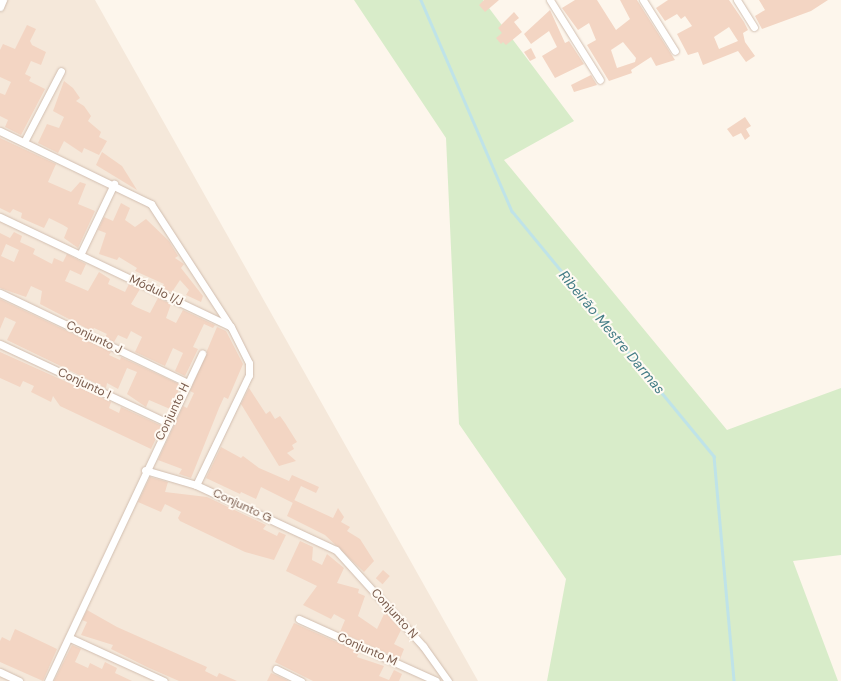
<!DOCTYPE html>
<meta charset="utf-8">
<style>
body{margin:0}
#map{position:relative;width:841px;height:681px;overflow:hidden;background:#fdf6ec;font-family:"DM Sans",sans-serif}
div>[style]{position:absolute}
.residential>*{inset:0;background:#f5e8da}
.green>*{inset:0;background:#d8ecc9}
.stream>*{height:2.5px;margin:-1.25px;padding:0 1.25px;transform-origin:1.25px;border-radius:1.25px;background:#bfe3e8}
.building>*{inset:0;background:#f3d5c3;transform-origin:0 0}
.roads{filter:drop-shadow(0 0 1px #d1beb0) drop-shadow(0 0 1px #d1beb0)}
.minor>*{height:7px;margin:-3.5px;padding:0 3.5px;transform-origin:3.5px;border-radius:3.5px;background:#fff}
span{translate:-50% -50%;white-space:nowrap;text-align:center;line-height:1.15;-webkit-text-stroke:4px #fffaf3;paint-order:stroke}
.street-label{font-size:12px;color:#7a5c4d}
.water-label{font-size:14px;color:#437c86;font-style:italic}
</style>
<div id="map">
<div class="residential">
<div style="clip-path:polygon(0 0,95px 0,478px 681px,0 681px)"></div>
</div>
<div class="green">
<div style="clip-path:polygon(354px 0,483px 0,574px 121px,504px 160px,727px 430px,841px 388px,841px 555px,793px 561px,838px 681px,547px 681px,566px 579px,459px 424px,446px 138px)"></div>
</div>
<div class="stream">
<div style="left:421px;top:0;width:230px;rotate:66.7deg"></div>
<div style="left:512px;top:211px;width:318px;rotate:50.5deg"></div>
<div style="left:714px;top:456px;width:226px;rotate:84.9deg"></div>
</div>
<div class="building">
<div style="clip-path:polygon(484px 0,499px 0,485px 12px,479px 5px)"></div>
<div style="clip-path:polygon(evenodd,575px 0,597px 0,616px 30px,630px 19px,620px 0,637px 0,675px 60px,656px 66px,651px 57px,631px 70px,632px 73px,609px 81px,587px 45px,596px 40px,589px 23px,578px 30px,562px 8px,575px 0,623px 42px,636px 58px,635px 62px,617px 68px,611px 50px,623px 42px)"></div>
<div style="clip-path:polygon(evenodd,668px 0,729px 0,744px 22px,748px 30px,743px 33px,745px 42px,755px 56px,746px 62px,738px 51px,703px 65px,698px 52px,688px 55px,677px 34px,692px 26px,685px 16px,681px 19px,677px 14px,665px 21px,656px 8px,668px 0,729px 27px,738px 41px,719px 49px,714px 37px,729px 27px)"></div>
<div style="clip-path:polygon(759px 0,828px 0,811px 11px,762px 29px,755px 16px,765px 10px)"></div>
<div style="clip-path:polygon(550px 10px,565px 43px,569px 41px,584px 64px,555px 78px,542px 56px,557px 47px,549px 31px,531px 44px,524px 34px)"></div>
<div style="clip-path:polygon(514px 12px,519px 18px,514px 22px,522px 32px,506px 45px,503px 42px,501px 44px,496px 38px,502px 33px,498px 28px)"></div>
<div style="clip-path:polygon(27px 25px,36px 29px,30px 41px,32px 45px,46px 52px,41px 65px,31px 61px,25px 74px,31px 77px,29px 81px,45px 89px,21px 135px,5px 127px,8px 120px,0 116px,0 93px,5px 95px,11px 82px,0 77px,0 50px,3px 44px,15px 49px)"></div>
<div style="clip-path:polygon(531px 48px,536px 58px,530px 61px,524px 52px)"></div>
<div style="clip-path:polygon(591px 75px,597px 85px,574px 92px,571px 85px)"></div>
<div style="clip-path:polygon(64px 81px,73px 88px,80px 98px,76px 101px,84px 106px,91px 116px,88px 121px,101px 132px,99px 137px,107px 141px,99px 155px,84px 148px,82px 153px,64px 141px,58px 153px,38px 143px,47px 124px,59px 128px,64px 117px,53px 111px)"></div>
<div style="clip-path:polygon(745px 117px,751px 126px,746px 129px,750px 136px,745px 140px,741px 133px,733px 137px,727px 129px)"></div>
<div style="clip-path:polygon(0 138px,56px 164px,48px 182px,71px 192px,80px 182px,86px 184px,78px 204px,95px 211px,78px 248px,64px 238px,68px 228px,63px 225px,49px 218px,44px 228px,21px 218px,22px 213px,13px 209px,10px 213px,0 208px)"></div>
<div style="clip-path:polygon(102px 152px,122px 166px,137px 190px,96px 165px)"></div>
<div style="clip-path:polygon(121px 203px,130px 208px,125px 220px,135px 227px,146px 219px,169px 241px,178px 256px,175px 258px,184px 264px,181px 268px,203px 296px,201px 302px,186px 295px,189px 290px,180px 280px,172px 292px,162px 288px,164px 284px,135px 271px,137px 268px,119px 257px,117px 260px,99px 254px,106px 233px,98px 230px,104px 217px,113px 221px)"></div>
<div style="clip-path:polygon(evenodd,14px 232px,22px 236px,20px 242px,35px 249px,33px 254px,52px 264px,54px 258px,63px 262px,67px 254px,86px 264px,81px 275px,70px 270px,65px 281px,88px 291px,99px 272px,110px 279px,108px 284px,125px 292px,129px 284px,140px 289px,131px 304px,136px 307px,150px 313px,158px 298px,171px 304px,166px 318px,176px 323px,183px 310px,215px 325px,213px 328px,204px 324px,193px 347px,198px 349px,185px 376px,175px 371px,183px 353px,173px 348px,165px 366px,135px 352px,142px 337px,131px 331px,127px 339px,118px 335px,114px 342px,105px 337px,107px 334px,94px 328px,92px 331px,40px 304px,42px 291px,31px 286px,26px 297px,0 288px,0 233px,10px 238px,14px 232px,6px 244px,19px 250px,14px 262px,1px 256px,6px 244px)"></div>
<div style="clip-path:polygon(0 299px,111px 352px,109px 355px,120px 360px,121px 357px,181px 385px,170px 409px,149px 400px,146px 407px,127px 394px,137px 372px,127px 368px,118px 389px,107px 383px,106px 388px,7px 340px,16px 322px,5px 317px,0 329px)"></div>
<div style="clip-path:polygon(217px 327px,226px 331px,243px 364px,228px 399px,224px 397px,219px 408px,191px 478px,179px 474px,182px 469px,158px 460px,183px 406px,187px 408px,194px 393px,190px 391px)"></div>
<div style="clip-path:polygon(0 352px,111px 402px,109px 408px,119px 413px,121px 407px,162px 426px,151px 449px,60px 406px,53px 396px,51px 402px,31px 392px,34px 386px,23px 381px,20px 387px,0 378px)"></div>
<div style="clip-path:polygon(249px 388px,266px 414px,270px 411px,275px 419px,280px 416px,285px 423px,297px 442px,292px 445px,294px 449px,287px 453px,296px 461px,279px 466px,241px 404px)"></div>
<div style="clip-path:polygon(221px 447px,241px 458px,243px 456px,259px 468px,289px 481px,292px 475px,319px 487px,316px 493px,301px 486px,293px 503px,261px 487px,256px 499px,241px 492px,240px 494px,206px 478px)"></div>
<div style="clip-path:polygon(150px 477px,168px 482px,165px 492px,207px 497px,266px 525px,263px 529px,277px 536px,279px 532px,286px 535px,274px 560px,245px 552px,180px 521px,178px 518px,181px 512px,165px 504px,161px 512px,138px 502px)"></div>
<div style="clip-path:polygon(294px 500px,333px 518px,338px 508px,344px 517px,341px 522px,350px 527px,347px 531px,360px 539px,374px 561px,364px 572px,325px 535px,287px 516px)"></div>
<div style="clip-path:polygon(300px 541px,313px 547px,312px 560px,322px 565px,327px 554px,344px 568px,337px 583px,359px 589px,358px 593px,365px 596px,358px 616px,377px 629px,385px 612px,401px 630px,394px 644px,404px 649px,400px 659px,340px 632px,345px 620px,334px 614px,331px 619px,303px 605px,317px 586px,286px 571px)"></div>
<div style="left:383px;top:570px;width:9px;height:11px;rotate:41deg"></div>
<div style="clip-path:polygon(87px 610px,117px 627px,207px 667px,205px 671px,217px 677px,219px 673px,237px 681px,179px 681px,147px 667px,111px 649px,113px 645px,81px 635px,87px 622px,82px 620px)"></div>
<div style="clip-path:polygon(294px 623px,359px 652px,357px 657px,384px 666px,379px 676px,389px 680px,394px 670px,402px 674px,399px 681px,313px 681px,275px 662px)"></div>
<div style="clip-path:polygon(15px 629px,57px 649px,43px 681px,0 662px,0 641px,2px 637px,10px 641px)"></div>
<div style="clip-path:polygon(72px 645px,81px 649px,75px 662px,88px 668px,90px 663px,102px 669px,105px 662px,117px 668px,115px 673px,132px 681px,54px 681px)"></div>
<div style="clip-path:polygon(271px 673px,278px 676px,289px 681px,267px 681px)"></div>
</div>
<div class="roads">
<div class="minor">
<div style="left:550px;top:0;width:94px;rotate:58deg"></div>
<div style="left:643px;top:0;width:60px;rotate:57.9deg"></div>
<div style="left:737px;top:0;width:32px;rotate:58deg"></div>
<div style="left:0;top:7px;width:8px;rotate:-67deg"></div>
<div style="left:0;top:131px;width:168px;rotate:25.8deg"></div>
<div style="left:151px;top:204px;width:147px;rotate:57deg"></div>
<div style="left:231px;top:327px;width:40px;rotate:63.4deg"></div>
<div style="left:249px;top:363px;width:12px;rotate:90deg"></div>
<div style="left:249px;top:375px;width:122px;rotate:115.7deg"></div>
<div style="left:24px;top:142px;width:80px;rotate:-62.5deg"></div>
<div style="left:0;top:217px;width:255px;rotate:25.4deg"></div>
<div style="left:80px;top:255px;width:79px;rotate:-64.4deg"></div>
<div style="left:0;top:293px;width:208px;rotate:25.6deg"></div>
<div style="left:0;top:344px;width:186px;rotate:25.2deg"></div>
<div style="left:145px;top:470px;width:53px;rotate:16.4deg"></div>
<div style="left:196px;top:485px;width:154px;rotate:24.9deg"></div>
<div style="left:336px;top:550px;width:130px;rotate:47.8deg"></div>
<div style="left:423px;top:646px;width:43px;rotate:54.5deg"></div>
<div style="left:299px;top:619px;width:150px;rotate:24.3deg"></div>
<div style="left:70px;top:638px;width:103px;rotate:24.6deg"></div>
<div style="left:276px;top:669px;width:28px;rotate:26deg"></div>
<div style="left:0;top:672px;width:21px;rotate:25deg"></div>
<div style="left:48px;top:681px;width:362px;rotate:-64.8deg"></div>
</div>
</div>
<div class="street-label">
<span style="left:156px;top:291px;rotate:25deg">Módulo I/J</span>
<span style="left:94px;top:338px;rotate:26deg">Conjunto J</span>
<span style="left:84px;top:384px;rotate:25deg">Conjunto I</span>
<span style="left:173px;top:412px;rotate:-64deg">Conjunto H</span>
<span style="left:242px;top:506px;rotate:25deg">Conjunto G</span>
<span style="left:394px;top:614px;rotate:48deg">Conjunto N</span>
<span style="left:367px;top:650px;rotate:24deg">Conjunto M</span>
</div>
<div class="water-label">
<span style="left:612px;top:332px;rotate:50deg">Ribeirão Mestre Darmas</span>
</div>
</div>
